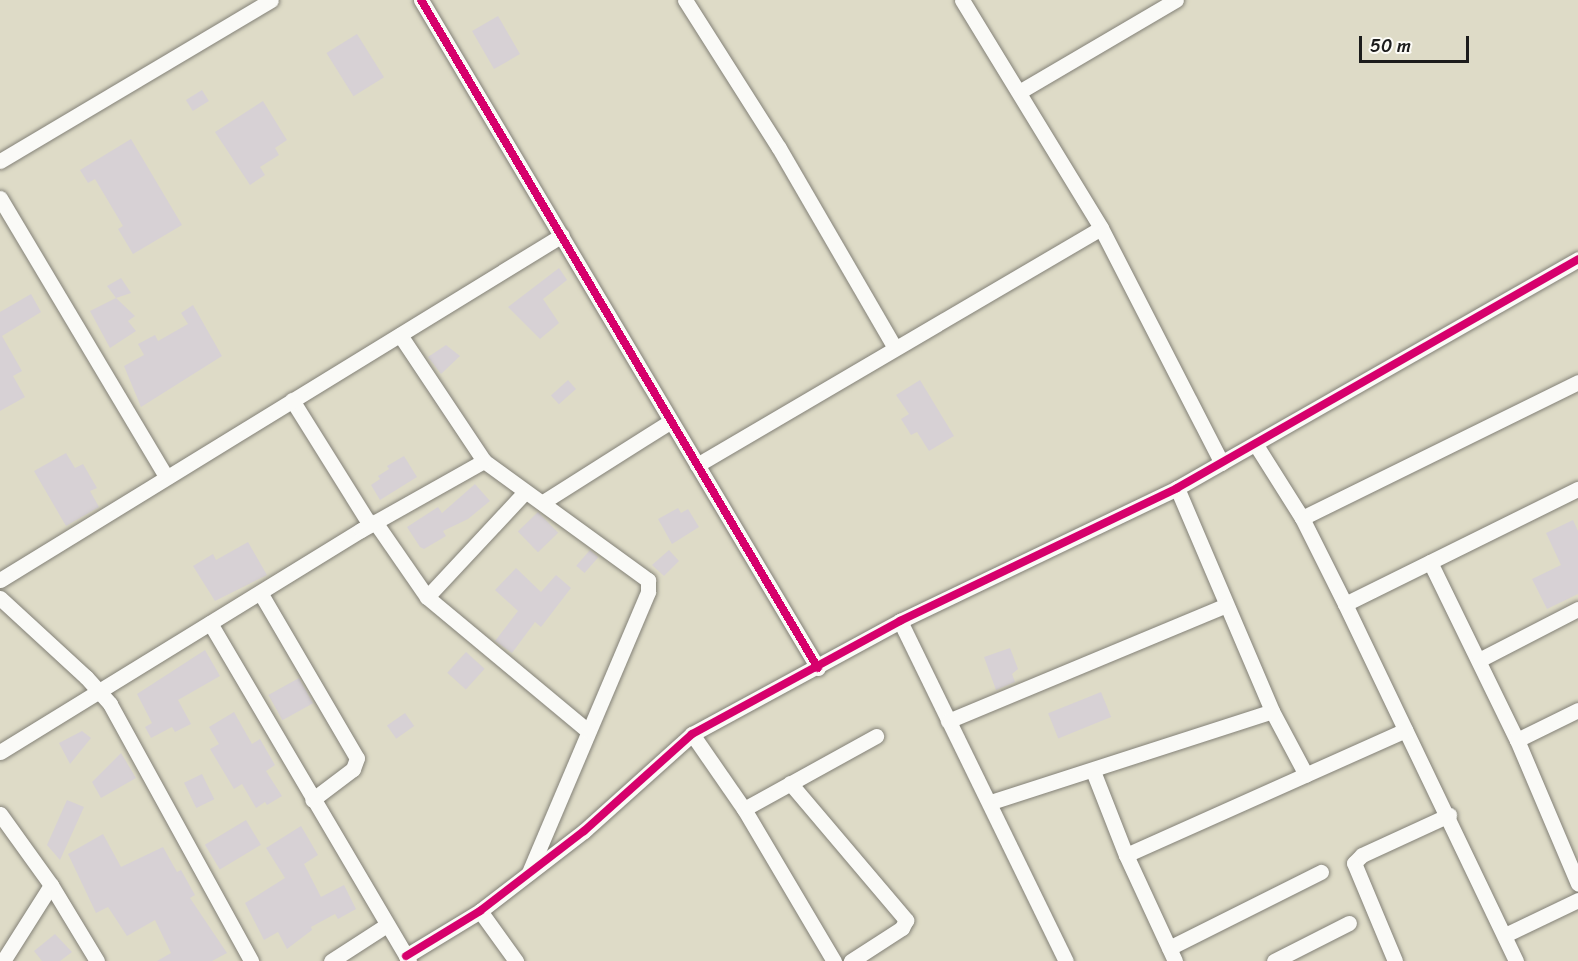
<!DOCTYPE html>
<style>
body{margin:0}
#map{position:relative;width:1578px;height:961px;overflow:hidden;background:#dedbc7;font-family:Sriracha,sans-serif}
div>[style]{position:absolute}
.building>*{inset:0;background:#d7d1d5;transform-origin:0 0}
.roads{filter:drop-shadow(0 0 2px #838177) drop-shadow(0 0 2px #838177)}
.minor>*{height:15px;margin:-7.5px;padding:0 7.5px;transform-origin:7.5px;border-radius:7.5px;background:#fafaf7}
.cycleway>*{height:8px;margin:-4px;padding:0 4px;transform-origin:4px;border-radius:4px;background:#d6006c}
span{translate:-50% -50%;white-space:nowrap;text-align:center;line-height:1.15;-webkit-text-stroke:6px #fdfcf7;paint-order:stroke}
.scale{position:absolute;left:1359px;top:36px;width:110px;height:27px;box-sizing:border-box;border:3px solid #1c1c1c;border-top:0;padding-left:8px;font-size:18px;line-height:21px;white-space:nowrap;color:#1c1c1c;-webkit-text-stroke:4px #fdfcf7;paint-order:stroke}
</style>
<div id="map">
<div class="building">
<div style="left:498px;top:16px;width:44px;height:30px;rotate:60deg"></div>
<div style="left:357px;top:34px;width:51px;height:36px;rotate:58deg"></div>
<div style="left:202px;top:90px;width:13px;height:19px;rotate:58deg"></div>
<div style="clip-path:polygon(263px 101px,287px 140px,275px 148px,279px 155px,260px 167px,265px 175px,250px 185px,215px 132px)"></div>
<div style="clip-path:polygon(131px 139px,182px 225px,133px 254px,118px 229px,123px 226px,95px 179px,88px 183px,80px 170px)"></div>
<div style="clip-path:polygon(559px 268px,567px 280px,543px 299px,559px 323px,540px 339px,508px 307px)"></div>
<div style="clip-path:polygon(121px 278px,131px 293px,116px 298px,107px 286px)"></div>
<div style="clip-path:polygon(31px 294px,41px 312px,2px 336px,22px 371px,13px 376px,25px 397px,0 411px,0 312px)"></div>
<div style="clip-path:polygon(116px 298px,135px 316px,128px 321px,136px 331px,110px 348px,90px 311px)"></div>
<div style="clip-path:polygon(193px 305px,222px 356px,141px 407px,124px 366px,144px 355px,138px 344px,155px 335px,158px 341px,188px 324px,181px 313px)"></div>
<div style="clip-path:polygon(446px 345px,460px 356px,441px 374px,428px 357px)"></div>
<div style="left:568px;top:380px;width:12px;height:23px;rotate:48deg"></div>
<div style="clip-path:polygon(920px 380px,954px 436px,929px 451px,917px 432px,911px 435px,901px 419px,909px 414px,896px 395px)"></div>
<div style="clip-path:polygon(66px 453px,75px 468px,83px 464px,97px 488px,90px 491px,99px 507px,66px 526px,34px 471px)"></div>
<div style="clip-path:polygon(404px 456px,417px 477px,380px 500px,371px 485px,380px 479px,378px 476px,389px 469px,387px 466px)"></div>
<div style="clip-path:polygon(475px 484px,490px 501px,468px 519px,443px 531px,446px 536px,424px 549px,420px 547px,407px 527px,438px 507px,442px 513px)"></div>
<div style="clip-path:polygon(678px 508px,681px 513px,688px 509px,699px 527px,672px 544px,658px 519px)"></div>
<div style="left:538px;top:512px;width:29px;height:28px;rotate:46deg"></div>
<div style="clip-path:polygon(1573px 520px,1578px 531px,1578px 594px,1547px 609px,1532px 579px,1561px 565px,1546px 533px)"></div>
<div style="clip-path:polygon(248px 542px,267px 575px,215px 601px,193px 566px,213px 554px,216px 560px)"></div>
<div style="left:590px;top:550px;width:11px;height:21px;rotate:41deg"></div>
<div style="clip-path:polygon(669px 550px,679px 561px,664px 576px,652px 565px)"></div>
<div style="clip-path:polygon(516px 568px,541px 592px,556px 575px,571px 588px,541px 627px,535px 622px,512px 653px,495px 641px,518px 611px,495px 590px)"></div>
<div style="clip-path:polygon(1010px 648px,1018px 669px,1012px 674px,1015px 682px,996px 690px,984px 657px)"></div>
<div style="clip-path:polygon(205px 650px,220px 676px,178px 700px,191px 724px,175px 732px,172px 727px,151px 738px,145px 727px,152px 723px,137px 694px)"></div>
<div style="left:466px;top:652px;width:25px;height:28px;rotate:42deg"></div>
<div style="left:299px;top:678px;width:29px;height:35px;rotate:61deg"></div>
<div style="left:1101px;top:692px;width:27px;height:57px;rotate:68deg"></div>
<div style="clip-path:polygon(234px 712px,252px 744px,260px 739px,275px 765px,266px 771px,282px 796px,267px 805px,265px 802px,256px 808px,242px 784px,234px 789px,210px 749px,219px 744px,209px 727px)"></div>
<div style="left:405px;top:713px;width:16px;height:22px;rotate:55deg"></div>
<div style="clip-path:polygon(82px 731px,91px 738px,70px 764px,59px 743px)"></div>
<div style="clip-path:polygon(121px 753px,136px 778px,101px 798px,92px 782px)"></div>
<div style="left:202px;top:774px;width:28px;height:20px;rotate:64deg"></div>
<div style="clip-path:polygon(67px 800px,84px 807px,60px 860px,47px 845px)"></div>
<div style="left:246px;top:820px;width:29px;height:48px;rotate:59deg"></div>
<div style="clip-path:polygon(301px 826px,318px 855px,304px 864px,321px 897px,344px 885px,356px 909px,338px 919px,335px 914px,311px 927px,312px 930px,287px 949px,278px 932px,264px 940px,245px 903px,285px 878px,266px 848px)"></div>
<div style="clip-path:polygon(103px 834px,121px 867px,163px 847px,177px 872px,181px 870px,195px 895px,190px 898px,227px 953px,212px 961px,157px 961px,171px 953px,155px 920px,127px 936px,108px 907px,96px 913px,68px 854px)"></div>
<div style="clip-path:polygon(55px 934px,72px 952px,60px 961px,42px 961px,34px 951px)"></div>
</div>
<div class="roads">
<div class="minor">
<div style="left:421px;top:0;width:777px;rotate:59.28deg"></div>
<div style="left:685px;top:0;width:175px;rotate:57.6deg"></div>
<div style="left:779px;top:148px;width:231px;rotate:59.9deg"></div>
<div style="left:962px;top:0;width:267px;rotate:58.6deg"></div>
<div style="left:1101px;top:228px;width:264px;rotate:62.8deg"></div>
<div style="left:1019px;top:92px;width:182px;rotate:-30.4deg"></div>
<div style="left:0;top:161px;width:315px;rotate:-30.7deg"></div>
<div style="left:0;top:198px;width:324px;rotate:59.2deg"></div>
<div style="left:400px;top:335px;width:151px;rotate:56.3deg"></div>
<div style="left:484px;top:461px;width:203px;rotate:36deg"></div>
<div style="left:648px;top:580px;width:12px;rotate:90deg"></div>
<div style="left:648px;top:592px;width:305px;rotate:113deg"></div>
<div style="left:292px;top:400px;width:147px;rotate:58deg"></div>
<div style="left:1256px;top:445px;width:86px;rotate:57.8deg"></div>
<div style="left:1302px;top:518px;width:96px;rotate:63.4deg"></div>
<div style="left:1345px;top:604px;width:396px;rotate:64.4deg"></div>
<div style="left:697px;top:465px;width:468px;rotate:-30.4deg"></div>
<div style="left:1177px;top:488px;width:242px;rotate:66.9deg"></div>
<div style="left:1272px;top:711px;width:72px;rotate:62deg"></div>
<div style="left:543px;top:502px;width:151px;rotate:-32.3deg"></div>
<div style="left:1302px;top:518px;width:308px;rotate:-26.2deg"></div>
<div style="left:375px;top:522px;width:91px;rotate:55.3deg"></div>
<div style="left:427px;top:597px;width:209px;rotate:39.8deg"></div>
<div style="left:1430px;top:562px;width:198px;rotate:64deg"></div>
<div style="left:1517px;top:740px;width:156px;rotate:67deg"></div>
<div style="left:0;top:580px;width:659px;rotate:-31.54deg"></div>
<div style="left:261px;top:594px;width:190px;rotate:59.7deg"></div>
<div style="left:357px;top:758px;width:12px;rotate:110deg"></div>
<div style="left:353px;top:769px;width:51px;rotate:142.9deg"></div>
<div style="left:427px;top:597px;width:142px;rotate:-47deg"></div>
<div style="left:0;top:598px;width:117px;rotate:42.6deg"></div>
<div style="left:86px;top:677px;width:36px;rotate:48deg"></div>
<div style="left:110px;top:704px;width:293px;rotate:61.2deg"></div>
<div style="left:1345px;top:604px;width:260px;rotate:-26.3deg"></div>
<div style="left:900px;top:621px;width:378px;rotate:64deg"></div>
<div style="left:210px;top:623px;width:392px;rotate:59.5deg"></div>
<div style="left:1479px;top:660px;width:111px;rotate:-27.3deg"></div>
<div style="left:948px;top:721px;width:301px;rotate:-22.6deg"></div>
<div style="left:692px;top:734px;width:91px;rotate:55.3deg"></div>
<div style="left:744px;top:809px;width:177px;rotate:59.4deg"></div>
<div style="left:1517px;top:740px;width:68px;rotate:-26.2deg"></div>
<div style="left:0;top:752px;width:424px;rotate:-31.6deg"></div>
<div style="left:361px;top:530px;width:141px;rotate:-29.3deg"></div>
<div style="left:1093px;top:771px;width:90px;rotate:68.6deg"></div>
<div style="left:1126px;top:855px;width:117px;rotate:65.2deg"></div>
<div style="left:790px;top:783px;width:180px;rotate:49.7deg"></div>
<div style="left:906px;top:920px;width:9px;rotate:117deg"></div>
<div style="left:902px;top:928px;width:61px;rotate:147.1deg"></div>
<div style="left:991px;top:802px;width:295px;rotate:-17.9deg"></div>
<div style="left:744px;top:809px;width:151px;rotate:-28.9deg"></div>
<div style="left:0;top:814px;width:87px;rotate:54.3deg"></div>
<div style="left:51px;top:885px;width:89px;rotate:58.8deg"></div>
<div style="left:1126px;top:855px;width:306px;rotate:-24.1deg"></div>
<div style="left:480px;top:911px;width:62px;rotate:54.2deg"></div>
<div style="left:1505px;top:935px;width:81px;rotate:-25.6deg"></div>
<div style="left:1169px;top:948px;width:170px;rotate:-26.6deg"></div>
<div style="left:406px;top:956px;width:87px;rotate:-31.3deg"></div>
<div style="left:480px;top:911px;width:131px;rotate:-37.6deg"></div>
<div style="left:584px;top:831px;width:145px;rotate:-41.9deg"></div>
<div style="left:692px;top:734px;width:237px;rotate:-28.5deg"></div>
<div style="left:900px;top:621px;width:307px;rotate:-25.6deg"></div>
<div style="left:1177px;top:488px;width:462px;rotate:-29.7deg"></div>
<div style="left:3px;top:961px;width:90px;rotate:-57.7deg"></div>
<div style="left:331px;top:961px;width:64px;rotate:-32.9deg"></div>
<div style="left:1274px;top:961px;width:84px;rotate:-26.9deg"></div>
<div style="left:1395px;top:961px;width:106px;rotate:-112.7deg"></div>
<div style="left:1354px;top:863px;width:11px;rotate:-45deg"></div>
<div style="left:1362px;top:855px;width:96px;rotate:-24.7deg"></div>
</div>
</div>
<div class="cycleway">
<div style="left:421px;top:0;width:777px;rotate:59.28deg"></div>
<div style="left:406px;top:956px;width:87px;rotate:-31.3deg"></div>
<div style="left:480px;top:911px;width:131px;rotate:-37.6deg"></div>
<div style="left:584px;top:831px;width:145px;rotate:-41.9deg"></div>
<div style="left:692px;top:734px;width:237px;rotate:-28.5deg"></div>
<div style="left:900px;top:621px;width:307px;rotate:-25.6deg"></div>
<div style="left:1177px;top:488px;width:462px;rotate:-29.7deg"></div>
</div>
<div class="scale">50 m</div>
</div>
